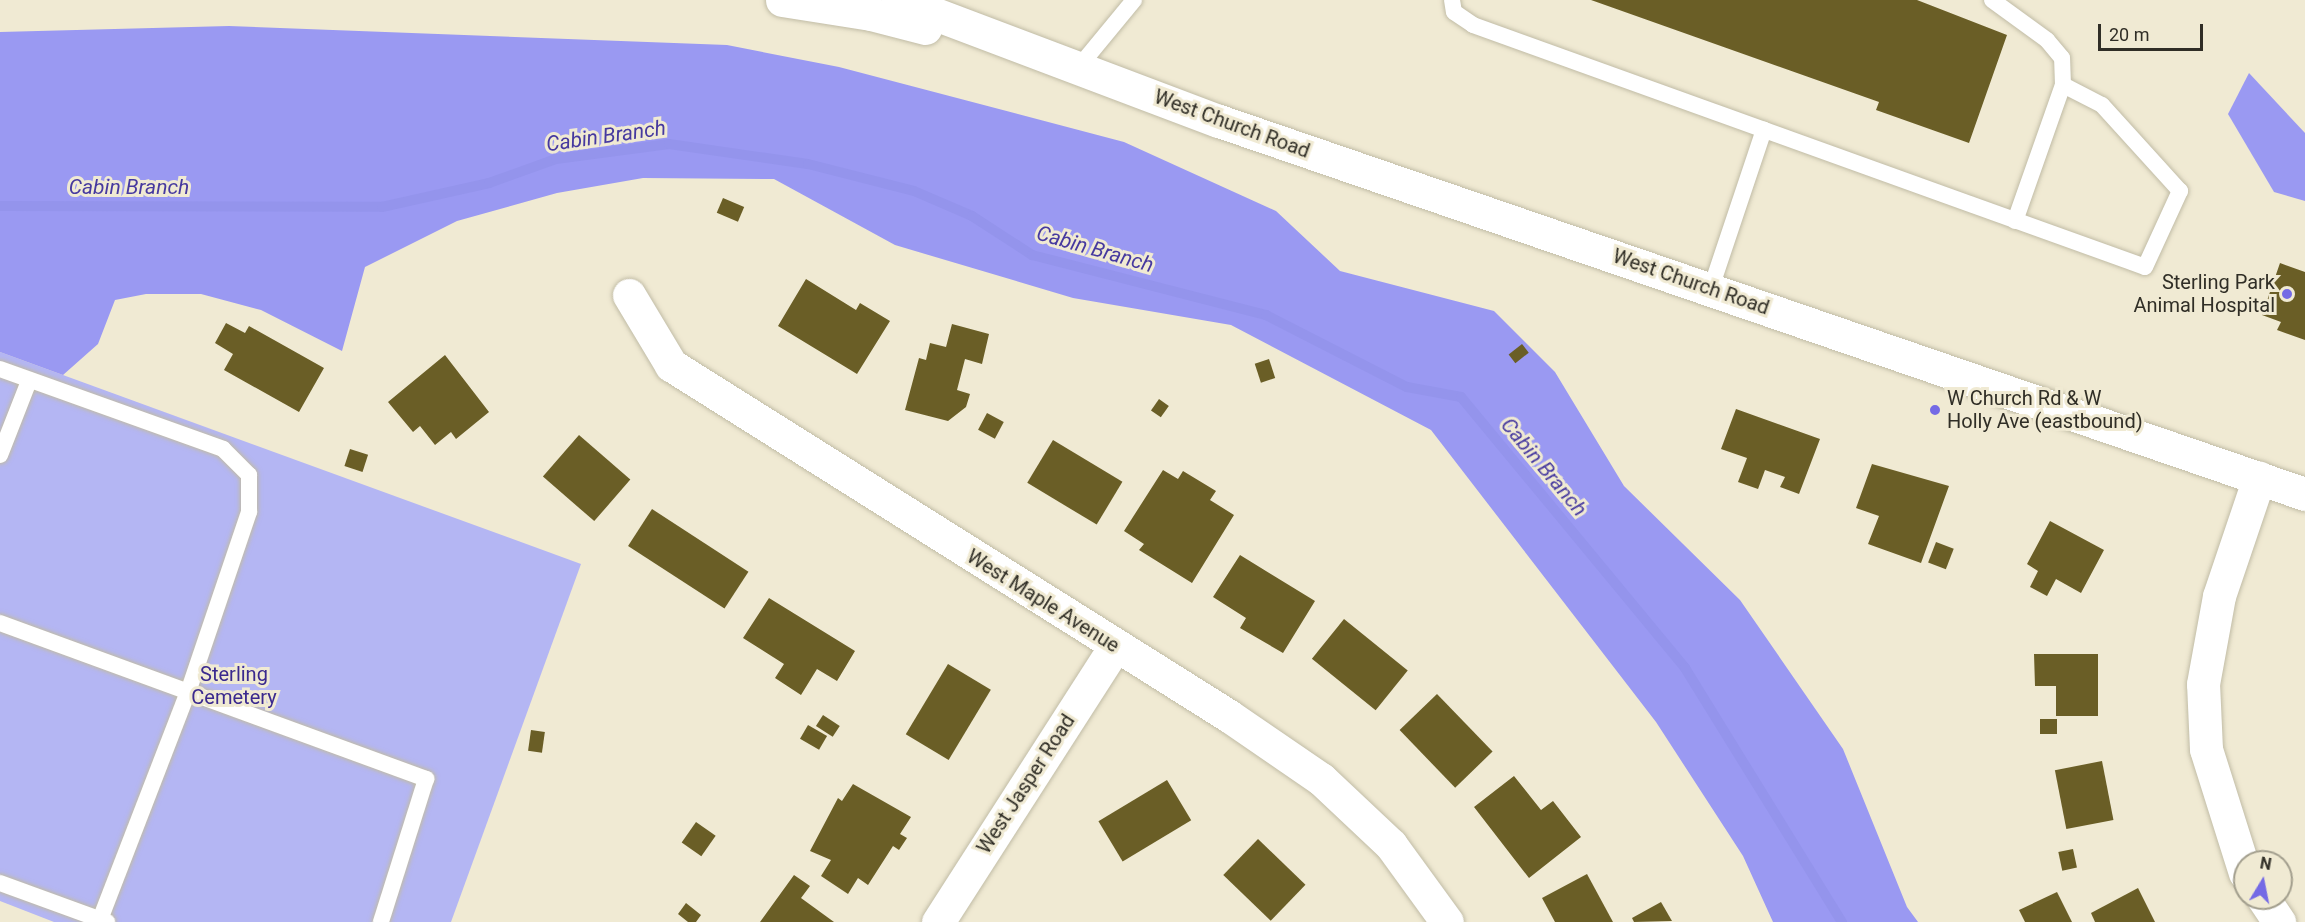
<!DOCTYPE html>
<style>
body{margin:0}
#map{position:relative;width:2305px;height:922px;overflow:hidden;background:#f0ead3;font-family:Roboto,sans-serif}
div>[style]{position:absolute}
.green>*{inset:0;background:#b4b6f3}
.forest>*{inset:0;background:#9a99f2}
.stream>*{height:10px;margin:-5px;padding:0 5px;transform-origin:5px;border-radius:5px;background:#9494ec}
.building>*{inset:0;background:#6a5e26;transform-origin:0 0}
.roads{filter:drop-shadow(0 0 2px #c1bca6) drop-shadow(0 0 2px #c1bca6)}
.service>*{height:16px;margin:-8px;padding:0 8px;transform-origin:8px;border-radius:8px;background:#fff}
.minor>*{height:33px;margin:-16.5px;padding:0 16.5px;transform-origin:16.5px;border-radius:16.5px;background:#fff}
.tertiary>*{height:33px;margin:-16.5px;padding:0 16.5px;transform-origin:16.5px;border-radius:16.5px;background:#fff}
.secondary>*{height:33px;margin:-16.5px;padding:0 16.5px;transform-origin:16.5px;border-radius:16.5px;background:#fff}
.dots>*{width:16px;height:16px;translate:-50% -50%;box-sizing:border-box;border:3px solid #f0ead3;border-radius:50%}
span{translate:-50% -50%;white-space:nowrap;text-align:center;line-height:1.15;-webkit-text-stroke:6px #f0ead3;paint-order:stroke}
.street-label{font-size:20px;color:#302e26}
.poi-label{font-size:20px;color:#302e26}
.right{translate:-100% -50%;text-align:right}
.left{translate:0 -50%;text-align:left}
.park-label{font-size:20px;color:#3a298e}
.water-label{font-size:21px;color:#46399f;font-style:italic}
.north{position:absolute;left:2233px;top:850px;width:60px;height:60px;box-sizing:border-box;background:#f0ead3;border:2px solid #a39f8e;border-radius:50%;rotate:10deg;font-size:16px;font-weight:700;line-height:24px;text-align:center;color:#302e26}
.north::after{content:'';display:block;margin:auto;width:21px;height:27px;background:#746ae5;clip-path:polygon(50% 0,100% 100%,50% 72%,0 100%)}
.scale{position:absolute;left:2098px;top:24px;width:105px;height:27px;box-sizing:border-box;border:3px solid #302e26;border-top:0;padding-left:8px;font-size:18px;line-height:21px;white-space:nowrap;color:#302e26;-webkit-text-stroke:4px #f0ead3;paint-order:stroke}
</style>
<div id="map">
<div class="green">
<div style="clip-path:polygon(0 352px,581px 564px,451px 922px,54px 922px,0 901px)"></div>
</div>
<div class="forest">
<div style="clip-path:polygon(229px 26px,727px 45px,839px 67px,1124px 142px,1276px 211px,1340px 271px,1494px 311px,1555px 372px,1624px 486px,1740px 600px,1843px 749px,1907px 907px,1918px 922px,1773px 922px,1743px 856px,1656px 722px,1431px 430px,1231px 325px,1073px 298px,895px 245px,774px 179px,643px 178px,557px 193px,457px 221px,365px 267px,342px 351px,261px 310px,201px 294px,146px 294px,115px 300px,98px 344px,63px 375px,0 352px,0 32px)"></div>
<div style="clip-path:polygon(2249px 73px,2305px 133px,2305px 201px,2274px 192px,2228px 114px)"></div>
</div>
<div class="stream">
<div style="left:0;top:206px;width:382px;rotate:0.1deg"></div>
<div style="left:382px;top:207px;width:110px;rotate:-12.6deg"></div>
<div style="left:489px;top:183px;width:71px;rotate:-19.7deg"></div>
<div style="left:556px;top:159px;width:114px;rotate:-7.6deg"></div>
<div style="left:669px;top:144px;width:140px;rotate:8.2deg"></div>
<div style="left:808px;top:164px;width:109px;rotate:14.3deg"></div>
<div style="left:914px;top:191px;width:63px;rotate:23.3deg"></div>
<div style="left:972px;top:216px;width:72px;rotate:33deg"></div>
<div style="left:1032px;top:255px;width:242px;rotate:14.4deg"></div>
<div style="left:1266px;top:315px;width:158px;rotate:27.1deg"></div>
<div style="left:1407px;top:387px;width:55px;rotate:10.5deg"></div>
<div style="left:1461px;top:397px;width:352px;rotate:50.4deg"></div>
<div style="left:1685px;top:668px;width:299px;rotate:58.3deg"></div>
</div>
<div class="building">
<div style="clip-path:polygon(1591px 0,1917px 0,2007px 35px,1969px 143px,1876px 110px,1879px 102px)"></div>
<div style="left:723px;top:198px;width:23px;height:16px;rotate:23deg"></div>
<div style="clip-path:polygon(2280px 263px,2305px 272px,2305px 340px,2277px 330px,2281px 322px,2262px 315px)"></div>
<div style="clip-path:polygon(806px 279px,856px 310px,860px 303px,890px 321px,857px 374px,778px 326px)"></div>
<div style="clip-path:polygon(226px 323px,245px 333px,249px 326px,324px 368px,299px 412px,224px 370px,233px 354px,215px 343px)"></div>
<div style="clip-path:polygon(952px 324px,989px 334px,982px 364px,965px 359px,957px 390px,970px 394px,966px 407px,948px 421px,905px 410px,919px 358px,926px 360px,930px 343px,946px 347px)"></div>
<div style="left:1522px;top:344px;width:11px;height:17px;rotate:52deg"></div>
<div style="clip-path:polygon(445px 355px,489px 412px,456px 439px,451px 432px,435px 445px,420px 426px,413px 432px,388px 402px)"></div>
<div style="left:1269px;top:359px;width:20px;height:15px;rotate:72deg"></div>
<div style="left:1159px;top:399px;width:12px;height:14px;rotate:35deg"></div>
<div style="clip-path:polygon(1736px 409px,1820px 439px,1799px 494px,1780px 487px,1785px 477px,1765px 470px,1758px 489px,1738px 482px,1747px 458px,1721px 449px)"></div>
<div style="left:987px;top:413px;width:19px;height:19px;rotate:28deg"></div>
<div style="left:579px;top:435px;width:68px;height:55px;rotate:41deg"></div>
<div style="left:1053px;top:440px;width:81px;height:50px;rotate:31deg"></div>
<div style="left:350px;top:449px;width:19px;height:18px;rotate:18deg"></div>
<div style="clip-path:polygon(1872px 464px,1949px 486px,1921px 563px,1868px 544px,1879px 516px,1856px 508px)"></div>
<div style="clip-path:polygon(1163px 470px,1178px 479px,1183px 471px,1216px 491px,1210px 500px,1234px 515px,1192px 583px,1139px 550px,1144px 544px,1124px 531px)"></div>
<div style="left:652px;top:509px;width:115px;height:44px;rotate:33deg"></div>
<div style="clip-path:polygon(2050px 521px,2104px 550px,2081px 593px,2056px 579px,2047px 596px,2030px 587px,2038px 571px,2027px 564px)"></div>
<div style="left:1936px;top:542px;width:19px;height:22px;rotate:21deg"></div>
<div style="clip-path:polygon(1240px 555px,1315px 601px,1283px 653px,1240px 628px,1246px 618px,1213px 597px)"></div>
<div style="clip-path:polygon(769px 598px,855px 651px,837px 681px,817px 669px,801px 695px,775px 678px,784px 664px,743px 638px)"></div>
<div style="left:1344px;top:619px;width:82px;height:51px;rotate:39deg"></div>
<div style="clip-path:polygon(2034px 654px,2098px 654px,2098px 716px,2056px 716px,2056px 686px,2035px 686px)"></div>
<div style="left:948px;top:664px;width:50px;height:82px;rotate:31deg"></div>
<div style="left:1437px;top:694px;width:80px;height:52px;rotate:46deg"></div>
<div style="left:823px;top:715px;width:20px;height:13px;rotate:33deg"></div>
<div style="left:2040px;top:719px;width:17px;height:15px"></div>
<div style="left:808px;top:725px;width:22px;height:16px;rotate:30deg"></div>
<div style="left:531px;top:730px;width:14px;height:21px;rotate:8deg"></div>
<div style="left:2102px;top:761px;width:60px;height:48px;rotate:79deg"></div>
<div style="clip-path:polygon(1514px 776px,1541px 810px,1553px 801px,1581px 837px,1529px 878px,1474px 807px)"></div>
<div style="left:1167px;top:780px;width:47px;height:80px;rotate:59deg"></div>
<div style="clip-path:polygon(853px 784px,911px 817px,900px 834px,907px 838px,899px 850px,893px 846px,868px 885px,858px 878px,848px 894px,821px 876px,831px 860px,810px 851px,838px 798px,842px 801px)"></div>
<div style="left:696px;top:822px;width:24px;height:25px;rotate:35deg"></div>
<div style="left:1258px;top:839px;width:66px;height:50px;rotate:44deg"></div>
<div style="left:2073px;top:849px;width:19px;height:15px;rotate:78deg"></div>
<div style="clip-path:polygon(1587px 874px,1613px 922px,1555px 922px,1542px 898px)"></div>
<div style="clip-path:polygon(794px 875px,810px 886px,801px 898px,834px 922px,760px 922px)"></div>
<div style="clip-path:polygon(2138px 888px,2155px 922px,2095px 922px,2091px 913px)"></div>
<div style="clip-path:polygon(2057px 892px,2072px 922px,2025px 922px,2019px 910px)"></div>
<div style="clip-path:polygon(1661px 902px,1672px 921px,1634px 922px,1632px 918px)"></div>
<div style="clip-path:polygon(686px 903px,701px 915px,696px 922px,688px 922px,678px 914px)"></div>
</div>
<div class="roads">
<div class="service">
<div style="left:1452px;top:0;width:12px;rotate:81deg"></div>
<div style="left:1454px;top:12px;width:23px;rotate:34deg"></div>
<div style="left:1473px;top:25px;width:714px;rotate:19.8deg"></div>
<div style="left:2145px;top:267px;width:84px;rotate:-65.3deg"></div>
<div style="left:2180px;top:191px;width:116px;rotate:-132.2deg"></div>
<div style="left:2102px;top:105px;width:44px;rotate:-152.9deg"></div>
<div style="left:2063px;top:85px;width:27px;rotate:-92deg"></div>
<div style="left:2062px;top:58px;width:23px;rotate:-130deg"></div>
<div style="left:2047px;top:40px;width:68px;rotate:-144deg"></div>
<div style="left:1078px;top:68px;width:88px;rotate:-50.5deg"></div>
<div style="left:2015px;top:221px;width:144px;rotate:-70.6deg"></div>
<div style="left:1711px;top:288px;width:167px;rotate:-71.5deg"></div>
<div style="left:0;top:369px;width:237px;rotate:19.7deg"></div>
<div style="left:223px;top:449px;width:37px;rotate:45deg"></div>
<div style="left:249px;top:475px;width:37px;rotate:90deg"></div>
<div style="left:249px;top:512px;width:187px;rotate:108.7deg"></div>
<div style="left:189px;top:689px;width:248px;rotate:111.1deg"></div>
<div style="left:0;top:455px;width:79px;rotate:-68.6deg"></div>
<div style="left:0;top:623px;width:454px;rotate:20.1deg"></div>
<div style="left:426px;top:779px;width:150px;rotate:107.5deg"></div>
<div style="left:0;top:883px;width:114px;rotate:20deg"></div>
</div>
<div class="minor">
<div style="left:629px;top:295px;width:82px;rotate:59deg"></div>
<div style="left:671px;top:365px;width:659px;rotate:32.17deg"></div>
<div style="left:1229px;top:716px;width:112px;rotate:34.4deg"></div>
<div style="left:1321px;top:779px;width:96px;rotate:43.3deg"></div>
<div style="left:1391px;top:845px;width:95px;rotate:54deg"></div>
<div style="left:938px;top:922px;width:328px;rotate:-57.3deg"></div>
</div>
<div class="tertiary">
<div style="left:2245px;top:873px;width:130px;rotate:-107.5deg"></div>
<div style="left:2206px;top:749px;width:65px;rotate:-92.6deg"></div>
<div style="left:2203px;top:684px;width:89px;rotate:-79.7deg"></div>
<div style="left:2219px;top:596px;width:125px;rotate:-71.3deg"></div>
<div style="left:2263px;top:898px;width:29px;rotate:56deg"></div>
</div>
<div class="secondary">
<div style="left:782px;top:0;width:90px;rotate:8.9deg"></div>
<div style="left:871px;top:14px;width:56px;rotate:14.5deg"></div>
<div style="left:898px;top:0;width:343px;rotate:20.7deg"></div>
<div style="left:1219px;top:121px;width:1148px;rotate:18.96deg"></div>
</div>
</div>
<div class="dots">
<div style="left:2287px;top:294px;background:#746ae5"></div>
<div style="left:1935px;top:410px;background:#746ae5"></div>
</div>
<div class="street-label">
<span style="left:1232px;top:124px;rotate:20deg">West Church Road</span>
<span style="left:1691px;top:282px;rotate:19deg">West Church Road</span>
<span style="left:1043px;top:601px;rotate:32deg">West Maple Avenue</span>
<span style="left:1026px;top:784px;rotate:-57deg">West Jasper Road</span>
</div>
<div class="poi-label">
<span class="right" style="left:2275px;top:294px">Sterling Park<br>Animal Hospital</span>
<span class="left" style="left:1947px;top:410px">W Church Rd &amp; W<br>Holly Ave (eastbound)</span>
</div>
<div class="park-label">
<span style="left:234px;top:686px">Sterling<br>Cemetery</span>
</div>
<div class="water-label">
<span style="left:606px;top:136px;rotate:-8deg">Cabin Branch</span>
<span style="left:129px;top:187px">Cabin Branch</span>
<span style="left:1095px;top:249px;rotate:16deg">Cabin Branch</span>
<span style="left:1544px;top:467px;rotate:50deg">Cabin Branch</span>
</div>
<div class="north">N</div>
<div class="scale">20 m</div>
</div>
